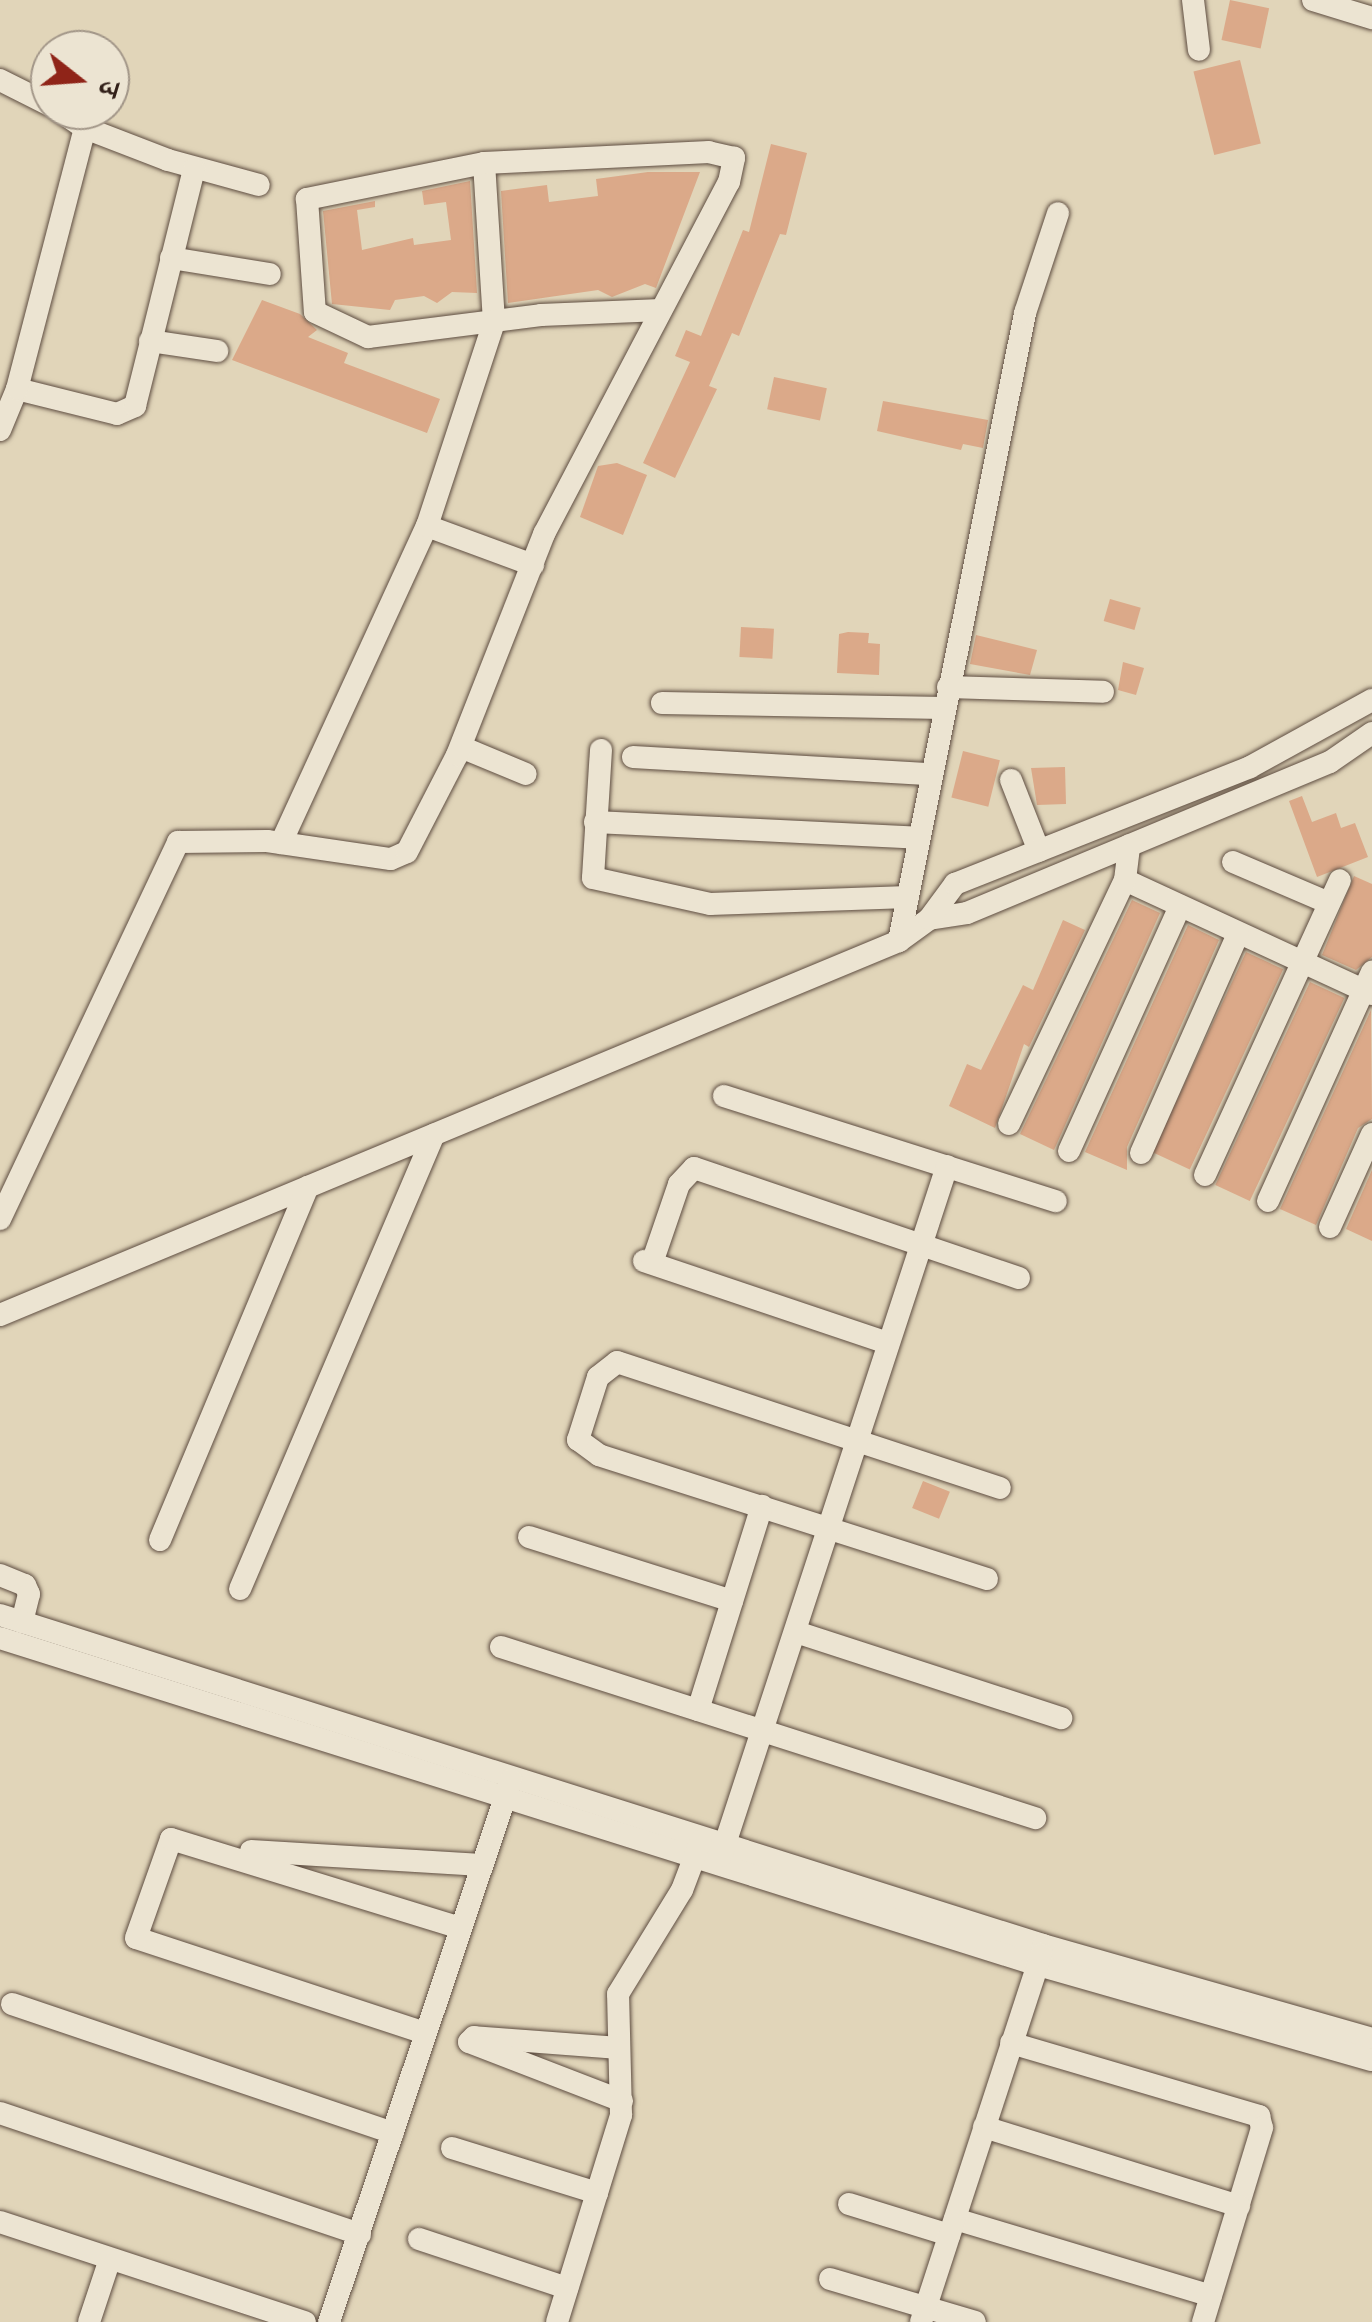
<!DOCTYPE html>
<meta charset="utf-8">
<style>
body{margin:0}
#map{position:relative;width:1372px;height:2322px;overflow:hidden;background:#e1d5b9;font-family:"Old Standard TT","Noto Serif Devanagari",serif}
div>[style]{position:absolute}
.building>*{inset:0;background:#dba989;transform-origin:0 0}
.roads{filter:drop-shadow(0 0 2px #5e4d41) drop-shadow(0 0 2px #5e4d41)}
.minor>*{height:22px;margin:-11px;padding:0 11px;transform-origin:11px;border-radius:11px;background:#ece4d2}
span{translate:-50% -50%;white-space:nowrap;text-align:center;line-height:1.15;-webkit-text-stroke:10px #ece4d2;paint-order:stroke}
.north{position:absolute;left:30px;top:30px;width:100px;height:100px;box-sizing:border-box;background:#ece4d2;border:2px solid #a29688;border-radius:50%;rotate:107deg;font-size:28px;font-weight:700;line-height:40px;text-align:center;color:#322019}
.north::after{content:'';display:block;margin:auto;width:35px;height:45px;background:#8f2418;clip-path:polygon(50% 0,100% 100%,50% 72%,0 100%)}
</style>
<div id="map">
<div class="building">
<div style="left:1230px;top:0;width:40px;height:41px;rotate:12deg"></div>
<div style="left:1240px;top:60px;width:86px;height:48px;rotate:76deg"></div>
<div style="clip-path:polygon(771px 144px,807px 153px,786px 235px,780px 234px,739px 336px,732px 333px,709px 386px,717px 389px,675px 478px,643px 463px,690px 362px,675px 356px,686px 330px,701px 336px,743px 230px,749px 232px)"></div>
<div style="clip-path:polygon(648px 172px,700px 172px,656px 288px,645px 284px,612px 297px,598px 290px,508px 303px,501px 191px,547px 185px,549px 202px,598px 196px,596px 179px)"></div>
<div style="clip-path:polygon(470px 181px,477px 293px,452px 292px,437px 303px,424px 296px,395px 300px,390px 310px,332px 304px,323px 211px,375px 201px,375px 207px,357px 210px,362px 250px,413px 238px,414px 245px,451px 240px,446px 202px,424px 205px,422px 191px)"></div>
<div style="clip-path:polygon(262px 300px,300px 314px,317px 330px,308px 337px,348px 353px,344px 363px,440px 399px,427px 433px,232px 360px)"></div>
<div style="left:774px;top:377px;width:54px;height:33px;rotate:12deg"></div>
<div style="clip-path:polygon(883px 401px,988px 420px,983px 448px,963px 444px,961px 450px,877px 431px)"></div>
<div style="clip-path:polygon(617px 463px,647px 475px,623px 535px,580px 517px,598px 466px)"></div>
<div style="left:1110px;top:599px;width:32px;height:23px;rotate:16deg"></div>
<div style="left:741px;top:627px;width:33px;height:30px;rotate:3deg"></div>
<div style="clip-path:polygon(848px 632px,869px 633px,868px 643px,880px 644px,879px 675px,837px 673px,839px 634px)"></div>
<div style="clip-path:polygon(976px 635px,1037px 650px,1030px 675px,970px 664px)"></div>
<div style="clip-path:polygon(1123px 662px,1144px 668px,1136px 695px,1118px 690px)"></div>
<div style="left:963px;top:751px;width:38px;height:48px;rotate:14deg"></div>
<div style="clip-path:polygon(1065px 767px,1066px 804px,1037px 805px,1031px 768px)"></div>
<div style="clip-path:polygon(1302px 796px,1312px 822px,1336px 813px,1341px 828px,1355px 823px,1368px 857px,1317px 877px,1289px 801px)"></div>
<div style="clip-path:polygon(1354px 876px,1372px 884px,1372px 957px,1356px 970px,1322px 955px)"></div>
<div style="clip-path:polygon(1132px 900px,1160px 913px,1054px 1150px,1020px 1134px)"></div>
<div style="clip-path:polygon(1063px 920px,1085px 930px,1029px 1047px,1024px 1044px,995px 1128px,949px 1106px,967px 1064px,981px 1070px,1023px 985px,1033px 990px)"></div>
<div style="clip-path:polygon(1188px 925px,1219px 940px,1127px 1147px,1127px 1170px,1085px 1152px)"></div>
<div style="left:1246px;top:952px;width:41px;height:221px;rotate:25deg"></div>
<div style="left:1310px;top:982px;width:38px;height:224px;rotate:25deg"></div>
<div style="clip-path:polygon(1371px 1010px,1372px 1119px,1358px 1128px,1316px 1225px,1280px 1209px)"></div>
<div style="clip-path:polygon(1372px 1170px,1372px 1241px,1346px 1229px)"></div>
<div style="left:923px;top:1481px;width:29px;height:29px;rotate:22deg"></div>
</div>
<div class="roads">
<div class="minor">
<div style="left:1193px;top:0;width:50px;rotate:83.2deg"></div>
<div style="left:1313px;top:0;width:62px;rotate:17deg"></div>
<div style="left:0;top:80px;width:56px;rotate:26.6deg"></div>
<div style="left:58px;top:110px;width:32px;rotate:34deg"></div>
<div style="left:85px;top:128px;width:89px;rotate:21.1deg"></div>
<div style="left:168px;top:160px;width:94px;rotate:15.4deg"></div>
<div style="left:171px;top:258px;width:100px;rotate:9.2deg"></div>
<div style="left:150px;top:341px;width:68px;rotate:8.5deg"></div>
<div style="left:17px;top:389px;width:103px;rotate:14deg"></div>
<div style="left:117px;top:414px;width:20px;rotate:-24deg"></div>
<div style="left:135px;top:406px;width:244px;rotate:-76deg"></div>
<div style="left:0;top:430px;width:44px;rotate:-67.5deg"></div>
<div style="left:17px;top:389px;width:270px;rotate:-75.4deg"></div>
<div style="left:427px;top:526px;width:113px;rotate:20.2deg"></div>
<div style="left:948px;top:687px;width:155px;rotate:1.8deg"></div>
<div style="left:662px;top:703px;width:282px;rotate:1deg"></div>
<div style="left:461px;top:747px;width:70px;rotate:22.6deg"></div>
<div style="left:601px;top:750px;width:128px;rotate:93.6deg"></div>
<div style="left:593px;top:878px;width:120px;rotate:12.5deg"></div>
<div style="left:710px;top:904px;width:198px;rotate:-2deg"></div>
<div style="left:633px;top:757px;width:298px;rotate:3.3deg"></div>
<div style="left:1011px;top:780px;width:76px;rotate:68.5deg"></div>
<div style="left:595px;top:822px;width:324px;rotate:2.8deg"></div>
<div style="left:281px;top:843px;width:349px;rotate:-65.3deg"></div>
<div style="left:427px;top:526px;width:215px;rotate:-71.8deg"></div>
<div style="left:494px;top:322px;width:159px;rotate:-93.6deg"></div>
<div style="left:1233px;top:862px;width:104px;rotate:23.1deg"></div>
<div style="left:1125px;top:880px;width:272px;rotate:24.8deg"></div>
<div style="left:929px;top:919px;width:38px;rotate:-9deg"></div>
<div style="left:967px;top:913px;width:393px;rotate:-22.6deg"></div>
<div style="left:1330px;top:762px;width:51px;rotate:-34.6deg"></div>
<div style="left:899px;top:941px;width:641px;rotate:-78.65deg"></div>
<div style="left:1025px;top:313px;width:105px;rotate:-71.7deg"></div>
<div style="left:724px;top:1096px;width:348px;rotate:17.6deg"></div>
<div style="left:1009px;top:1124px;width:270px;rotate:-64.6deg"></div>
<div style="left:1125px;top:880px;width:35px;rotate:-83deg"></div>
<div style="left:1069px;top:1151px;width:269px;rotate:-65.6deg"></div>
<div style="left:1141px;top:1153px;width:240px;rotate:-66.1deg"></div>
<div style="left:1205px;top:1175px;width:324px;rotate:-65.4deg"></div>
<div style="left:1268px;top:1201px;width:252px;rotate:-65.6deg"></div>
<div style="left:0;top:1219px;width:417px;rotate:-64.7deg"></div>
<div style="left:178px;top:842px;width:89px;rotate:-0.6deg"></div>
<div style="left:267px;top:841px;width:125px;rotate:8.3deg"></div>
<div style="left:391px;top:859px;width:17px;rotate:-24deg"></div>
<div style="left:407px;top:852px;width:109px;rotate:-62.7deg"></div>
<div style="left:457px;top:755px;width:238px;rotate:-68.5deg"></div>
<div style="left:544px;top:534px;width:398px;rotate:-62.3deg"></div>
<div style="left:729px;top:182px;width:25px;rotate:-78deg"></div>
<div style="left:734px;top:158px;width:26px;rotate:-167deg"></div>
<div style="left:709px;top:152px;width:225px;rotate:177.2deg"></div>
<div style="left:484px;top:163px;width:181px;rotate:168.5deg"></div>
<div style="left:307px;top:199px;width:113px;rotate:86deg"></div>
<div style="left:315px;top:312px;width:59px;rotate:25.3deg"></div>
<div style="left:368px;top:337px;width:174px;rotate:-7.2deg"></div>
<div style="left:541px;top:315px;width:120px;rotate:-2.4deg"></div>
<div style="left:1330px;top:1227px;width:102px;rotate:-65.7deg"></div>
<div style="left:644px;top:1261px;width:257px;rotate:18.6deg"></div>
<div style="left:652px;top:1263px;width:83px;rotate:-71.1deg"></div>
<div style="left:679px;top:1184px;width:22px;rotate:-47deg"></div>
<div style="left:694px;top:1168px;width:343px;rotate:18.7deg"></div>
<div style="left:0;top:1315px;width:974px;rotate:-22.59deg"></div>
<div style="left:899px;top:941px;width:37px;rotate:-36deg"></div>
<div style="left:929px;top:919px;width:44px;rotate:-53.4deg"></div>
<div style="left:955px;top:884px;width:317px;rotate:-21.6deg"></div>
<div style="left:1250px;top:767px;width:139px;rotate:-28.8deg"></div>
<div style="left:529px;top:1537px;width:213px;rotate:17.5deg"></div>
<div style="left:160px;top:1540px;width:383px;rotate:-67.3deg"></div>
<div style="left:0;top:1575px;width:27px;rotate:22deg"></div>
<div style="left:25px;top:1585px;width:10px;rotate:66deg"></div>
<div style="left:29px;top:1594px;width:29px;rotate:104deg"></div>
<div style="left:987px;top:1579px;width:407px;rotate:-162.3deg"></div>
<div style="left:599px;top:1455px;width:26px;rotate:-144deg"></div>
<div style="left:578px;top:1440px;width:66px;rotate:-72.4deg"></div>
<div style="left:598px;top:1377px;width:24px;rotate:-38deg"></div>
<div style="left:617px;top:1362px;width:403px;rotate:18.2deg"></div>
<div style="left:240px;top:1589px;width:494px;rotate:-66.9deg"></div>
<div style="left:0;top:1615px;width:1094px;rotate:17.56deg"></div>
<div style="left:1043px;top:1945px;width:342px;rotate:15.9deg"></div>
<div style="left:796px;top:1632px;width:279px;rotate:18deg"></div>
<div style="left:0;top:1638px;width:1088px;rotate:17.49deg"></div>
<div style="left:1038px;top:1965px;width:347px;rotate:15.9deg"></div>
<div style="left:501px;top:1647px;width:561px;rotate:17.76deg"></div>
<div style="left:698px;top:1710px;width:214px;rotate:-72.6deg"></div>
<div style="left:251px;top:1851px;width:231px;rotate:3.5deg"></div>
<div style="left:721px;top:1856px;width:726px;rotate:-71.86deg"></div>
<div style="left:12px;top:2004px;width:402px;rotate:18.7deg"></div>
<div style="left:425px;top:2033px;width:304px;rotate:-161.8deg"></div>
<div style="left:136px;top:1938px;width:105px;rotate:-70.5deg"></div>
<div style="left:171px;top:1839px;width:303px;rotate:17.1deg"></div>
<div style="left:1011px;top:2043px;width:259px;rotate:16.4deg"></div>
<div style="left:1259px;top:2116px;width:12px;rotate:76deg"></div>
<div style="left:1262px;top:2128px;width:203px;rotate:106.9deg"></div>
<div style="left:619px;top:2048px;width:145px;rotate:-175.7deg"></div>
<div style="left:474px;top:2037px;width:7px;rotate:135deg"></div>
<div style="left:469px;top:2042px;width:164px;rotate:21.1deg"></div>
<div style="left:0;top:2113px;width:380px;rotate:18.6deg"></div>
<div style="left:984px;top:2127px;width:267px;rotate:17.2deg"></div>
<div style="left:452px;top:2148px;width:152px;rotate:17.2deg"></div>
<div style="left:849px;top:2204px;width:105px;rotate:17.2deg"></div>
<div style="left:955px;top:2219px;width:267px;rotate:16.7deg"></div>
<div style="left:0;top:2222px;width:321px;rotate:18.2deg"></div>
<div style="left:419px;top:2239px;width:156px;rotate:18.3deg"></div>
<div style="left:830px;top:2279px;width:151px;rotate:16.5deg"></div>
<div style="left:89px;top:2322px;width:66px;rotate:-71.6deg"></div>
<div style="left:329px;top:2322px;width:572px;rotate:-71.44deg"></div>
<div style="left:557px;top:2322px;width:217px;rotate:-72.8deg"></div>
<div style="left:621px;top:2115px;width:121px;rotate:-91.4deg"></div>
<div style="left:618px;top:1994px;width:122px;rotate:-58.4deg"></div>
<div style="left:682px;top:1890px;width:53px;rotate:-69.2deg"></div>
<div style="left:921px;top:2322px;width:387px;rotate:-71.9deg"></div>
</div>
</div>
<div class="north">उ</div>
</div>
